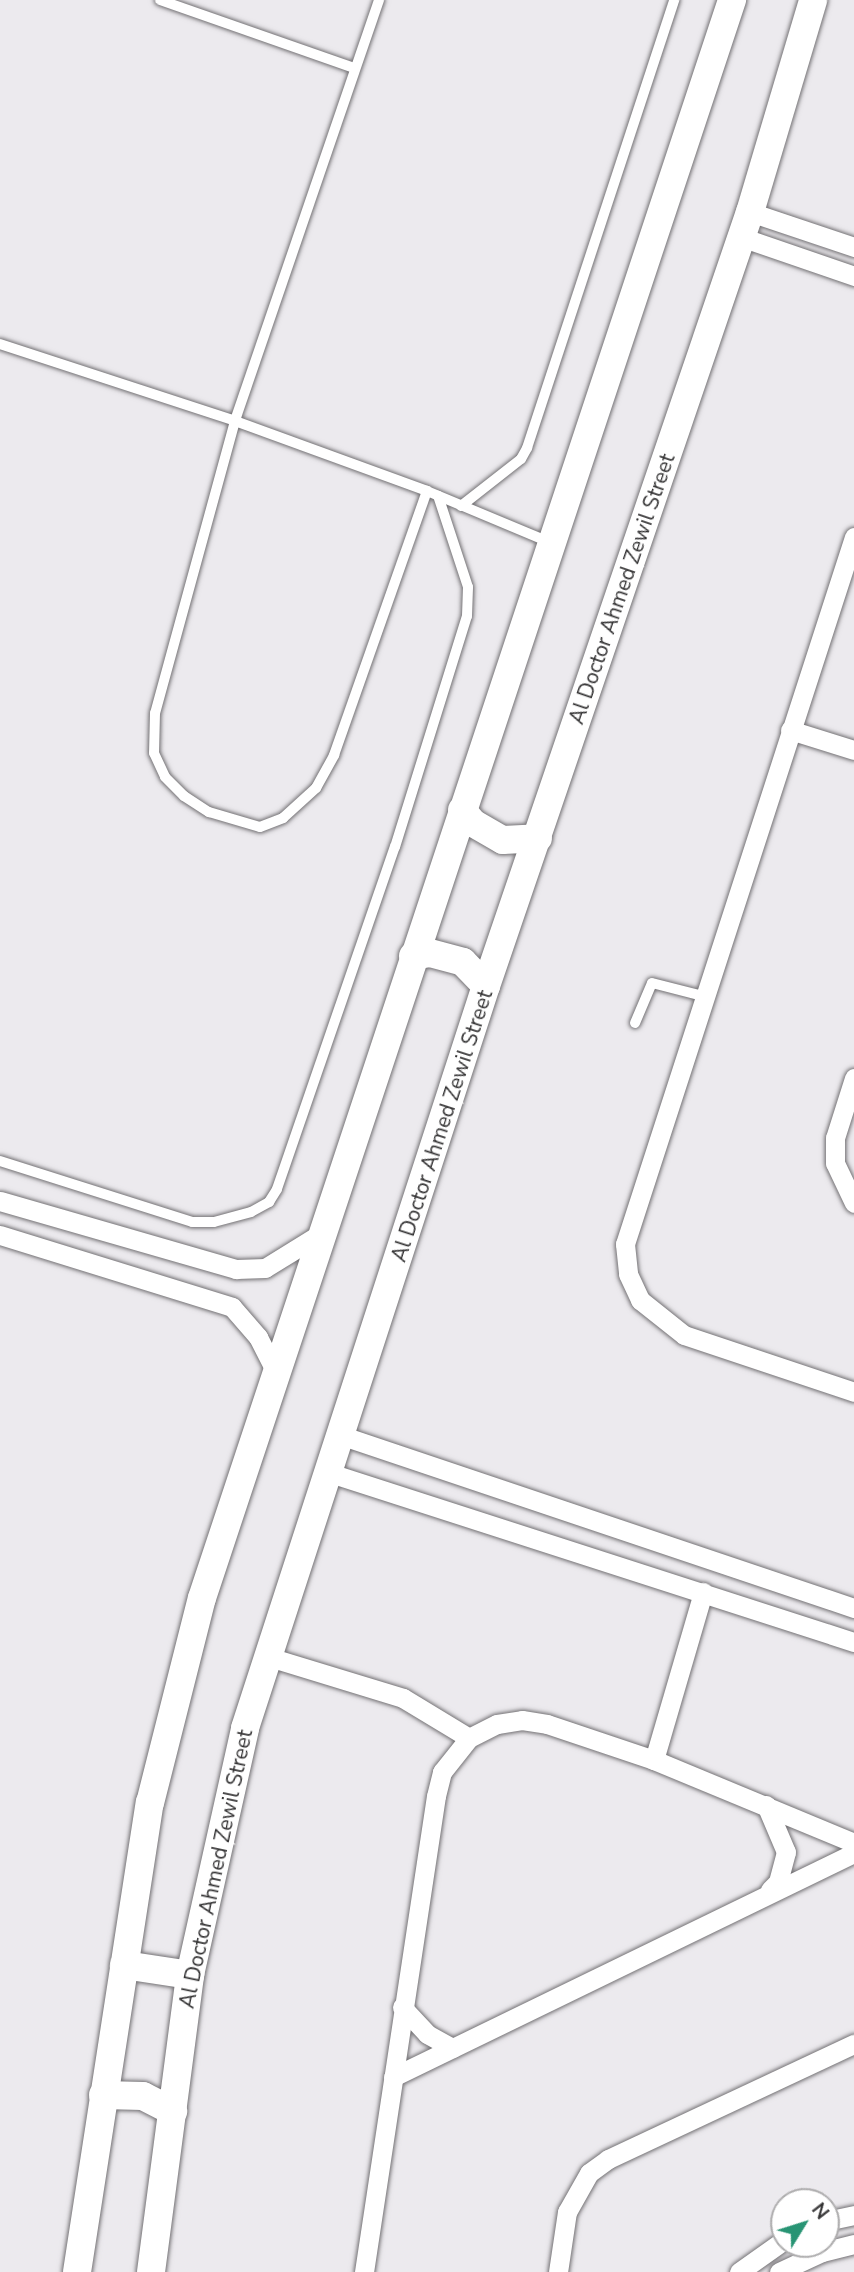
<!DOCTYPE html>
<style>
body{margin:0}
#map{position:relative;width:854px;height:2272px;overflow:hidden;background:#eceaee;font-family:"Nunito Sans",sans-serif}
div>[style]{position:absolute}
.roads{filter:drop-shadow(0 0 2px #737174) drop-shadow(0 0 2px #737174)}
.lane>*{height:10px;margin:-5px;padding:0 5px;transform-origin:5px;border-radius:5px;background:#fff}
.street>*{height:19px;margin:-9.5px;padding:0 9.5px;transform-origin:9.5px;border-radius:9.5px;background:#fff}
.secondary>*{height:28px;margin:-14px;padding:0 14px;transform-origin:14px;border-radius:14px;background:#fff}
span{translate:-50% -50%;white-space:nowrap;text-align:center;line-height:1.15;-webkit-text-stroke:5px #fff;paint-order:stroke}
.street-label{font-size:21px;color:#343334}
.north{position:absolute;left:770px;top:2188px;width:70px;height:70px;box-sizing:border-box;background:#fff;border:2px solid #aeadae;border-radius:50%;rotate:52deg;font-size:19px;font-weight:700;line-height:28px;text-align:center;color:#343334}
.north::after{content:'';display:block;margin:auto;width:24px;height:32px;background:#289474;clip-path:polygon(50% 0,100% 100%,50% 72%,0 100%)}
</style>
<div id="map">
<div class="roads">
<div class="lane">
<div style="left:160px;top:0;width:206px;rotate:19.3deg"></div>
<div style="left:379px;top:0;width:445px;rotate:108.9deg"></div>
<div style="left:235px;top:421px;width:303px;rotate:105.3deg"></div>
<div style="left:155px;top:713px;width:40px;rotate:91.4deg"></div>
<div style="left:154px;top:753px;width:26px;rotate:65deg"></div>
<div style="left:165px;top:777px;width:27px;rotate:45deg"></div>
<div style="left:184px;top:796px;width:30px;rotate:33deg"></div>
<div style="left:209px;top:812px;width:53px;rotate:16.4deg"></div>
<div style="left:260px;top:827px;width:25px;rotate:-21deg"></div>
<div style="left:283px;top:818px;width:45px;rotate:-42.3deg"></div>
<div style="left:316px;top:788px;width:38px;rotate:-61deg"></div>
<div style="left:334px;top:755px;width:280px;rotate:-70.6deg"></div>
<div style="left:0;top:344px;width:247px;rotate:18.1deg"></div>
<div style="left:235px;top:421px;width:204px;rotate:20deg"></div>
<div style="left:427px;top:491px;width:132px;rotate:22.7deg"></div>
<div style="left:461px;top:506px;width:76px;rotate:-38.1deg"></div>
<div style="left:521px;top:459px;width:13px;rotate:-61deg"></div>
<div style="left:527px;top:448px;width:472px;rotate:-71.8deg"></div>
<div style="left:635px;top:1023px;width:43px;rotate:-67deg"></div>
<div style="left:652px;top:983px;width:53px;rotate:14.3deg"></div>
<div style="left:0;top:1161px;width:201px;rotate:17.6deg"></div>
<div style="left:192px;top:1222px;width:22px"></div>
<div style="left:214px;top:1222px;width:38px;rotate:-15deg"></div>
<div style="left:251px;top:1212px;width:21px;rotate:-29deg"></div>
<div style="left:269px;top:1202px;width:15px;rotate:-58deg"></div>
<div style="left:277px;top:1189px;width:362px;rotate:-71deg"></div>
<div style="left:395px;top:847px;width:242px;rotate:-72.7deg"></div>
<div style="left:467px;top:616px;width:29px;rotate:-88deg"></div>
<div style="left:468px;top:587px;width:96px;rotate:-108.2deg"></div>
</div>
<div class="street">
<div style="left:750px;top:212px;width:110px;rotate:18.6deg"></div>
<div style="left:741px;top:237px;width:120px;rotate:19deg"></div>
<div style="left:854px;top:537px;width:743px;rotate:107.95deg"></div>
<div style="left:625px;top:1244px;width:30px;rotate:84deg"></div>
<div style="left:628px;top:1274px;width:29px;rotate:65deg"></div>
<div style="left:640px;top:1300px;width:56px;rotate:38.5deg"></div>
<div style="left:684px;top:1335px;width:179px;rotate:18.5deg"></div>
<div style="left:790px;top:730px;width:67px;rotate:17.4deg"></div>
<div style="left:854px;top:1078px;width:63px;rotate:107.6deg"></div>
<div style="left:835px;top:1138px;width:25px;rotate:90deg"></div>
<div style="left:835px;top:1163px;width:44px;rotate:64.6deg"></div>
<div style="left:0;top:1201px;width:246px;rotate:16.1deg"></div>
<div style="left:236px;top:1269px;width:29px;rotate:-2deg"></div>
<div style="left:265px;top:1268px;width:65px;rotate:-31.7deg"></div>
<div style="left:0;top:1235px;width:243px;rotate:17.2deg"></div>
<div style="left:232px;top:1307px;width:40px;rotate:49deg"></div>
<div style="left:258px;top:1337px;width:37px;rotate:63deg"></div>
<div style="left:343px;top:1436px;width:539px;rotate:18.6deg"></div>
<div style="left:330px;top:1473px;width:551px;rotate:17.88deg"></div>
<div style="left:269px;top:1657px;width:140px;rotate:17deg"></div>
<div style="left:403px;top:1698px;width:77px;rotate:31.2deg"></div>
<div style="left:654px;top:1760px;width:175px;rotate:-73.7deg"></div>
<div style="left:766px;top:1805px;width:51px;rotate:66.9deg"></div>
<div style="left:786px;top:1852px;width:31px;rotate:105deg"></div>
<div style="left:778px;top:1882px;width:11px;rotate:135deg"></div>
<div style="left:402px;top:2007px;width:37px;rotate:47deg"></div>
<div style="left:427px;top:2034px;width:29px;rotate:29deg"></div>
<div style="left:393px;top:2077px;width:513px;rotate:-25.92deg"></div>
<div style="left:826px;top:2221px;width:29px;rotate:-12deg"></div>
<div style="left:364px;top:2272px;width:481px;rotate:-81.4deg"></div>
<div style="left:436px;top:1796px;width:25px;rotate:-76deg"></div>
<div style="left:442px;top:1772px;width:43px;rotate:-51.5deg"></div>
<div style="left:469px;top:1738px;width:31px;rotate:-27deg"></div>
<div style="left:497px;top:1724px;width:25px;rotate:-9deg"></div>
<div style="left:522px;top:1720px;width:25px;rotate:9deg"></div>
<div style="left:547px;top:1724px;width:113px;rotate:18.6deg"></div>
<div style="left:654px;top:1760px;width:217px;rotate:22.5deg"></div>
<div style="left:558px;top:2272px;width:61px;rotate:-81.5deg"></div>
<div style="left:567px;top:2212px;width:45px;rotate:-60.6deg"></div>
<div style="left:589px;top:2173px;width:24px;rotate:-36deg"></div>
<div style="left:608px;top:2159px;width:272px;rotate:-25.1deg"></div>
<div style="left:739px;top:2272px;width:55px;rotate:-35.4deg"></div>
<div style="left:779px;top:2272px;width:47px;rotate:-24.9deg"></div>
<div style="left:822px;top:2252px;width:33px;rotate:-14deg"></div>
</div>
<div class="secondary">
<div style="left:462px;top:810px;width:17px;rotate:50deg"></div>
<div style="left:473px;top:823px;width:34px;rotate:30deg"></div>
<div style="left:503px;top:840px;width:35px;rotate:-3deg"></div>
<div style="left:413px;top:956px;width:17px;rotate:-10deg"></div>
<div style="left:430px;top:953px;width:34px;rotate:15deg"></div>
<div style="left:463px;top:962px;width:33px;rotate:46deg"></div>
<div style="left:124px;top:1965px;width:67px;rotate:8.6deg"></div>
<div style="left:103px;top:2095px;width:40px;rotate:1.4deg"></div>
<div style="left:143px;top:2096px;width:34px;rotate:27deg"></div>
<div style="left:77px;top:2272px;width:475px;rotate:-81.2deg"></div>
<div style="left:150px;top:1803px;width:211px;rotate:-75.8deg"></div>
<div style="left:202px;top:1598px;width:1684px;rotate:-71.65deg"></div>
<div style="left:151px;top:2272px;width:300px;rotate:-82.5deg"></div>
<div style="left:190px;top:1975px;width:253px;rotate:-77.4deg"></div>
<div style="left:245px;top:1728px;width:780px;rotate:-72.01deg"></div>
<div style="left:486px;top:986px;width:818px;rotate:-71.17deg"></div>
<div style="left:750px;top:212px;width:221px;rotate:-73.4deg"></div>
</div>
</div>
<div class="street-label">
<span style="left:622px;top:589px;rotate:-71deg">Al Doctor Ahmed Zewil Street</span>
<span style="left:442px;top:1126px;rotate:-72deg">Al Doctor Ahmed Zewil Street</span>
<span style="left:216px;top:1869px;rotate:-78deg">Al Doctor Ahmed Zewil Street</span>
</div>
<div class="north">N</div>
</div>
